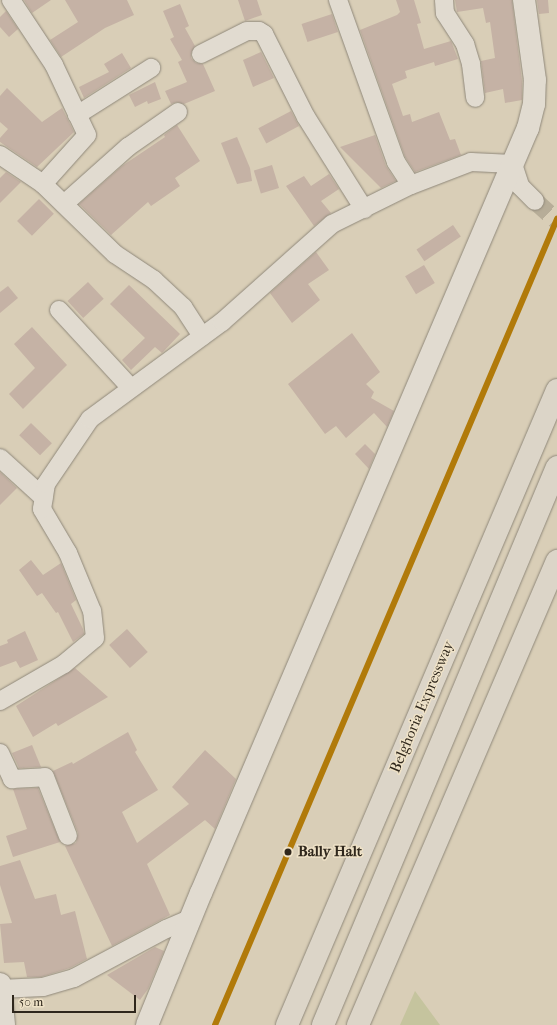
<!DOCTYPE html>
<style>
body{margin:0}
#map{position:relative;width:557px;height:1025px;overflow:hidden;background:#d9ceb7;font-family:"IM FELL French Canon",serif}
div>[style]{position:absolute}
.green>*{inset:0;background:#c5c49e}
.building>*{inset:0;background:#c5b2a5;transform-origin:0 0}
.minor-tunnel>*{height:18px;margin-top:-9px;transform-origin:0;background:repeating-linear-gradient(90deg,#b7ad98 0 18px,transparent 0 27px)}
.roads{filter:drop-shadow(0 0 1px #8f887a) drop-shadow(0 0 1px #8f887a)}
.minor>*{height:18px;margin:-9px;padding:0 9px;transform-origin:9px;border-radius:9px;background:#e1dbd0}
.tertiary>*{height:22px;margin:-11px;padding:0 11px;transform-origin:11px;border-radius:11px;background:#e1dbd0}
.primary>*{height:22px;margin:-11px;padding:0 11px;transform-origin:11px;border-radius:11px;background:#dcd5c8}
.motorway>*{height:22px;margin:-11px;padding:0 11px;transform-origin:11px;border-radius:11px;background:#dcd5c8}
.rail-1>*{height:6px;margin:-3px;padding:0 3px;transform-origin:3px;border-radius:3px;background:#b17a0a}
.dots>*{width:11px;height:11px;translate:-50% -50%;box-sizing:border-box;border:2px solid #efe2c7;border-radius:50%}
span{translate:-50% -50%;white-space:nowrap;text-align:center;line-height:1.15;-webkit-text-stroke:3px #efe2c7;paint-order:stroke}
.street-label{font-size:15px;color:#2f271c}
.stop-label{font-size:15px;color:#2f271c;font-weight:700}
.left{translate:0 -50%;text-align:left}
.scale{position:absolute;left:12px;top:995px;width:124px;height:18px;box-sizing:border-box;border:2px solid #2f271c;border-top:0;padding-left:5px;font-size:12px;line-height:14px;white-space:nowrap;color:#2f271c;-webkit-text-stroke:3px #efe2c7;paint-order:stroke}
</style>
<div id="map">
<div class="green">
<div style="clip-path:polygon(415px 991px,440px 1025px,400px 1025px)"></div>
</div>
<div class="building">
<div style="clip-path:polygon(24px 0,51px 0,32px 13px)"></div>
<div style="clip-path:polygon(65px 0,127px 0,134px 15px,105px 28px,61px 57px,50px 40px,78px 22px)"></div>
<div style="clip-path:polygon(238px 0,257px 0,262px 15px,245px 21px)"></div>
<div style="clip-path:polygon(396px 0,414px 0,421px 23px,417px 24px,424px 49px,451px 41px,458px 59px,435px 66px,434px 62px,405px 71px,407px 78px,392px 84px,403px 116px,410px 114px,412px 122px,439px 112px,450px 140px,455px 139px,461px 155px,415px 172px,405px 157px,360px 30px,397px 15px,400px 12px)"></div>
<div style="clip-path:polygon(455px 0,512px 0,522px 81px,522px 100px,505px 103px,503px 89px,485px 93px,481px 61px,495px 58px,490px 22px,486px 23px,483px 8px,457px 12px)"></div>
<div style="clip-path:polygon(537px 0,548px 0,549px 13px,539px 14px)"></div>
<div style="clip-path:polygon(180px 4px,189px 26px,185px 28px,195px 46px,191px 53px,191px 58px,196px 63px,203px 64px,215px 91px,184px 104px,177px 102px,171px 104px,165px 91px,187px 82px,178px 62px,182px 60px,170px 39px,174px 37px,163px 11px)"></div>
<div style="clip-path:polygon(6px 11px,18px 29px,9px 37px,0 27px,0 17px)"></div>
<div style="left:332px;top:14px;width:19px;height:32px;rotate:72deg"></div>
<div style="clip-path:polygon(261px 52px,274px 78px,253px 87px,243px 60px)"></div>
<div style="clip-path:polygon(122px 53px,131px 68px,84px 98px,79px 87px,109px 72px,104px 64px)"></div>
<div style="clip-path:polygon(155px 82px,161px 99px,148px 104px,147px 101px,135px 107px,129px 95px)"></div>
<div style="clip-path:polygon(7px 88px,42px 122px,62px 108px,74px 132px,37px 167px,0 142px,0 138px,8px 129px,0 122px,0 96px)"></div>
<div style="left:291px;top:111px;width:17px;height:37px;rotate:62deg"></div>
<div style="clip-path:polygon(177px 125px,200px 161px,175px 178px,180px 186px,151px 206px,148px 202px,111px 235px,79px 204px,122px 166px,165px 137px,164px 135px)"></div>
<div style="clip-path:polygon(375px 135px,386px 166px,396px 181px,381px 188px,340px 147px)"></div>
<div style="clip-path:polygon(237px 137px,250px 168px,252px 181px,237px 184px,221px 143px)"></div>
<div style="left:272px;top:165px;width:24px;height:19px;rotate:73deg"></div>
<div style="clip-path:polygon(6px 172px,21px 182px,0 203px,0 178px)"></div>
<div style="clip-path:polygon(329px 174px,339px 189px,321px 201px,331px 213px,314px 226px,286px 186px,304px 176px,311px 186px)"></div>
<div style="left:39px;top:199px;width:21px;height:31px;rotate:45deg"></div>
<div style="left:453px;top:225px;width:14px;height:44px;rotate:56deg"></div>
<div style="clip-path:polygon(316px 252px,329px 270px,308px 284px,320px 300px,292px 323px,270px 293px)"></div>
<div style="left:424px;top:265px;width:21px;height:22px;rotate:59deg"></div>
<div style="left:88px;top:282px;width:23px;height:28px;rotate:47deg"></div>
<div style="clip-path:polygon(129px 285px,180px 334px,162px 353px,155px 347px,131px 370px,122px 360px,145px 338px,110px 304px)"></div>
<div style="clip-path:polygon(8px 286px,18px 298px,0 313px,0 292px)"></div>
<div style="clip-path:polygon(32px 327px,67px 365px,23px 409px,9px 394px,35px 368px,14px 344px)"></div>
<div style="clip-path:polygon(352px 333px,380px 372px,366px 384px,374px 392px,371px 398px,394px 411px,387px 427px,374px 413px,346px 438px,336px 426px,325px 434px,288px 384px)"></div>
<div style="left:31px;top:423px;width:29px;height:17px;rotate:44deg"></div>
<div style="clip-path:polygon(365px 444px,375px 454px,369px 469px,355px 454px)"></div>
<div style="clip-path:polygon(0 472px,17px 488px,0 505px)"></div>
<div style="clip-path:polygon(31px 560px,43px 575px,61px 563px,76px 600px,71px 604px,83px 629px,84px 634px,73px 642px,58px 612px,56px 613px,42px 593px,37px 596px,19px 570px)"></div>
<div style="left:127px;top:629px;width:31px;height:24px;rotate:48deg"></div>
<div style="clip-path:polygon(25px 631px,38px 660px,20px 668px,16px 661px,0 667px,0 646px,8px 643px,7px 640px)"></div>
<div style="clip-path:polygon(75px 668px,108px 697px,58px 726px,56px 723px,33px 737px,16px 706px)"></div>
<div style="clip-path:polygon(128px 732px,137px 750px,135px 752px,158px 790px,122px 812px,137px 843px,189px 804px,172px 787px,205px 750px,236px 779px,215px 829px,205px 820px,147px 864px,170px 915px,112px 946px,65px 846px,76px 843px,78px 833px,53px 771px,72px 762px,73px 764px)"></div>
<div style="clip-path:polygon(32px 745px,41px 767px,19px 768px,12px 753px)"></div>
<div style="clip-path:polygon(38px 788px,60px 842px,13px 857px,6px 836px,27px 829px,13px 789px)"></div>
<div style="clip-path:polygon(20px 860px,35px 899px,56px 894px,61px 915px,75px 911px,87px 959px,70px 968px,41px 977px,27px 977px,24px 962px,4px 963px,0 924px,12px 923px,0 885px,0 866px)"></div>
<div style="clip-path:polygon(155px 947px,164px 951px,148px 989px,140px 1000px,107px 975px)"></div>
</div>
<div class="minor-tunnel">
<div style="left:535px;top:201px;width:30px;rotate:42deg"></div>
</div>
<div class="roads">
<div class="minor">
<div style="left:11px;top:0;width:78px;rotate:56.5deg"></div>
<div style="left:54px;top:65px;width:77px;rotate:64.8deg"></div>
<div style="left:87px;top:135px;width:66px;rotate:131.9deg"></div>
<div style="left:338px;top:0;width:172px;rotate:70.3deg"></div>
<div style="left:396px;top:162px;width:27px;rotate:57deg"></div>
<div style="left:444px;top:0;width:13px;rotate:86deg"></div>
<div style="left:445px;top:13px;width:37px;rotate:57deg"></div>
<div style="left:465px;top:44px;width:21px;rotate:73deg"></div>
<div style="left:471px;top:64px;width:34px;rotate:83deg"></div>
<div style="left:201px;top:54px;width:51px;rotate:-26.6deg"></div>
<div style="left:247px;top:31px;width:12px"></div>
<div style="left:259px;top:31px;width:6px;rotate:31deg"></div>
<div style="left:264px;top:34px;width:93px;rotate:63.2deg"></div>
<div style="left:306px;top:117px;width:109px;rotate:57.8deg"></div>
<div style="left:77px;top:115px;width:88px;rotate:-32.4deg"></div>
<div style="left:0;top:155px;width:52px;rotate:34deg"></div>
<div style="left:43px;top:184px;width:100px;rotate:44.2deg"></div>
<div style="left:115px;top:254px;width:47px;rotate:33.7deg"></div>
<div style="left:154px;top:280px;width:40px;rotate:43deg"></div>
<div style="left:183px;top:307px;width:35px;rotate:57deg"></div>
<div style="left:64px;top:204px;width:86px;rotate:-41.7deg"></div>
<div style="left:128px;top:147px;width:61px;rotate:-35deg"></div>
<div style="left:59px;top:310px;width:106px;rotate:47.3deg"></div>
<div style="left:0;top:458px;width:59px;rotate:42.3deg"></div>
<div style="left:0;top:701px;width:74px;rotate:-30deg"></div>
<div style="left:64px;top:664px;width:40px;rotate:-40deg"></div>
<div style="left:95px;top:638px;width:27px;rotate:-96deg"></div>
<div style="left:92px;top:611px;width:63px;rotate:-112.5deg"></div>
<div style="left:68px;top:553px;width:51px;rotate:-120.6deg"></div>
<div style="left:42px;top:509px;width:25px;rotate:-81deg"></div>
<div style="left:46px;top:484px;width:78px;rotate:-55.9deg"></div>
<div style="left:90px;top:419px;width:164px;rotate:-36.3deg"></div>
<div style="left:222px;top:322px;width:147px;rotate:-41.7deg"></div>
<div style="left:332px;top:224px;width:88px;rotate:-26.3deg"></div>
<div style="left:411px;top:185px;width:64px;rotate:-21deg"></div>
<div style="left:471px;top:162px;width:42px;rotate:2.7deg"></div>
<div style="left:513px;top:164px;width:23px;rotate:72deg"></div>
<div style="left:520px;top:186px;width:21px;rotate:45deg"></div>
<div style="left:0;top:753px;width:29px;rotate:65deg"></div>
<div style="left:12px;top:779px;width:33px;rotate:-3deg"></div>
<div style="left:45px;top:777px;width:63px;rotate:68.7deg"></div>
<div style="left:0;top:989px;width:43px;rotate:-2.7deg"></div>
<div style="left:43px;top:987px;width:32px;rotate:-16deg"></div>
<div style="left:74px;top:978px;width:104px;rotate:-28deg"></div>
<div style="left:166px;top:929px;width:26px;rotate:-23deg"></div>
</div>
<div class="tertiary">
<div style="left:0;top:984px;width:41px;rotate:84.4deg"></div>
<div style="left:147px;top:1025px;width:143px;rotate:-67.8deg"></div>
<div style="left:201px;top:893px;width:832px;rotate:-66.86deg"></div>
<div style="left:528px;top:128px;width:25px;rotate:-76deg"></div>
<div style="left:534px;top:104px;width:24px;rotate:-88deg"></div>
<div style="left:535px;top:80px;width:81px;rotate:-97.8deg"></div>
</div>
<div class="primary">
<div style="left:358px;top:1025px;width:505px;rotate:-66.79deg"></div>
</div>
<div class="motorway">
<div style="left:287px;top:1025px;width:690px;rotate:-66.96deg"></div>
<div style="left:323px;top:1025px;width:605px;rotate:-67.25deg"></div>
</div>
</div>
<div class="rail-1">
<div style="left:215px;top:1025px;width:876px;rotate:-67.01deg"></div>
</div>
<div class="dots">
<div style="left:288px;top:852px;background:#2f271c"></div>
</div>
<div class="street-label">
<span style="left:422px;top:707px;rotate:-67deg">Belghoria Expressway</span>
</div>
<div class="stop-label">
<span class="left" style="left:298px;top:852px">Bally Halt</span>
</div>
<div class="scale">50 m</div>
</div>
